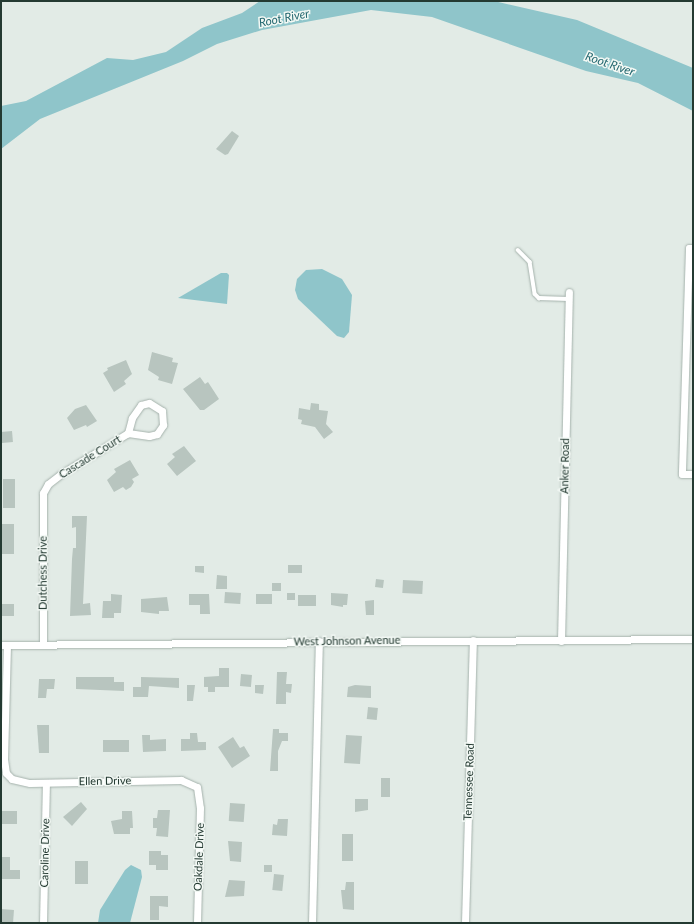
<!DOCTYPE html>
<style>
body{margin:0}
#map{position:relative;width:694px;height:924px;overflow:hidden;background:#e2ebe6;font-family:Lato,sans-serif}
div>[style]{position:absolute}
.water>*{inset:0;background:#8fc5ca}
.building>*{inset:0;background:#b8c5bf;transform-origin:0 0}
.roads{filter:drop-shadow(0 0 1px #a5b2ac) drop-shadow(0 0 1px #a5b2ac)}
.lane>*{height:3.5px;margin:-1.75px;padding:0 1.75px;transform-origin:1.75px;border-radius:1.75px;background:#fff}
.street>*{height:7px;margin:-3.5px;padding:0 3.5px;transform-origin:3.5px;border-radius:3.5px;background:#fff}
span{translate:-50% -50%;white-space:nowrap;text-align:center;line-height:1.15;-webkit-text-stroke:3px #f2f8f4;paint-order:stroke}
.street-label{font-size:11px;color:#243a32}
.water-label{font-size:12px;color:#246870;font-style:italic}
.frame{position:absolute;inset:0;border:2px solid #243a32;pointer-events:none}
</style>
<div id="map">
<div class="water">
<div style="clip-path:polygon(260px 1px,494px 1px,577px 20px,693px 68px,693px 111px,638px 83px,586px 71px,432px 17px,371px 10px,262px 30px,217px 44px,183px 61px,40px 119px,1px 149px,1px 106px,26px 101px,107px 58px,133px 60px,166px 52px,202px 28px,242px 13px)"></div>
<div style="clip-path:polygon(322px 269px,342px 279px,352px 295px,349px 332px,344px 338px,337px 336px,298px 299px,295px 290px,297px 279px,306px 270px)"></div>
<div style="clip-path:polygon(221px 273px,227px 273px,229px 275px,227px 304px,178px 298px)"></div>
<div style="clip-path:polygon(131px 865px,141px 870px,142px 877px,130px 923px,98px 923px,100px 910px,125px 870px)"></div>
</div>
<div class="building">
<div style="clip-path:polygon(232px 131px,239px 136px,228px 154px,225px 155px,216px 149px)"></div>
<div style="clip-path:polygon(152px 352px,173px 358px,172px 362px,178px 363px,172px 384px,158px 380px,159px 377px,148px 370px)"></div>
<div style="clip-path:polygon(126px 360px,132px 374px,124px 381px,126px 384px,114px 392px,103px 373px,108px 370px,107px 368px)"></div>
<div style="clip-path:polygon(200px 377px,205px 384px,208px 382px,219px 399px,204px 410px,200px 410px,183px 389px)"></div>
<div style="clip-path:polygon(311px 403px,319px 404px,319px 410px,328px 411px,326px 424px,333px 432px,324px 439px,315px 427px,301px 424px,302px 420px,298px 419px,299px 408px,310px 410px)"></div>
<div style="clip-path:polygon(86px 405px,97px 421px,87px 427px,86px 425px,74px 430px,67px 418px,75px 409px)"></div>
<div style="left:12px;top:431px;width:11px;height:11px;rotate:85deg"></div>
<div style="clip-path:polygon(184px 446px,196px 461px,177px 476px,167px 464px,175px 457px,172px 454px)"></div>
<div style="clip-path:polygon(130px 460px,139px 475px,132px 479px,134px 482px,131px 487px,126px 490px,123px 487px,114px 492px,107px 480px,116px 472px,114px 469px)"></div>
<div style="left:3px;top:479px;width:12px;height:29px"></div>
<div style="clip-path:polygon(72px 516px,87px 516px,83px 604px,90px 603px,91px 615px,70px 616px,72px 559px,73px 548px,76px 548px,76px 527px,72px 528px)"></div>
<div style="left:1px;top:524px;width:13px;height:30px"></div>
<div style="left:288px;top:565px;width:14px;height:8px"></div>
<div style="clip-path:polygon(195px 566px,204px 566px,204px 573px,195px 572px)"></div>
<div style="clip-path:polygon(217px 575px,227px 576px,227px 589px,216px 589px)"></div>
<div style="left:376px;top:579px;width:8px;height:8px;rotate:7deg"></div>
<div style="left:403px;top:580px;width:20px;height:13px;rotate:3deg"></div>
<div style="left:272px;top:583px;width:9px;height:8px"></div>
<div style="left:225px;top:592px;width:16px;height:11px;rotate:4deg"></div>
<div style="left:287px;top:593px;width:8px;height:7px"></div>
<div style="clip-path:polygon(331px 593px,348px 594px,347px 605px,343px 605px,343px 607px,331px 605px)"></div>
<div style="clip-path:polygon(111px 594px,122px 595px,121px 613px,114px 613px,114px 618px,102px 618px,103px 601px,111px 601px)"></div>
<div style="clip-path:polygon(189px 594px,209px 594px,210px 614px,200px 614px,200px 605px,189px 605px)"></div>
<div style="left:256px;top:594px;width:16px;height:10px"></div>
<div style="left:298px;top:595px;width:18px;height:11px"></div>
<div style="clip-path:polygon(167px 597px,169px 611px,159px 611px,159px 614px,141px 612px,141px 599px)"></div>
<div style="clip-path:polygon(374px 600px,374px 615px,366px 615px,365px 601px)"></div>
<div style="left:14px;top:604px;width:12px;height:13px;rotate:90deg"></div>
<div style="clip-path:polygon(219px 668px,229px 668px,229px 687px,215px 687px,215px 692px,208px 692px,208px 687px,204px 687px,204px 677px,219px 676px)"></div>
<div style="clip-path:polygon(277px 672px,287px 672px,286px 684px,292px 684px,291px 693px,286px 692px,286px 704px,276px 704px)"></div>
<div style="left:241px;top:674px;width:11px;height:12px;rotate:5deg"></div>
<div style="clip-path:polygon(76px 677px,114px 677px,114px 682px,124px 682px,124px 691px,76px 689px)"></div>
<div style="clip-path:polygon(141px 677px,179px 678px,179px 688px,149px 686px,148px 697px,133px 697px,133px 687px,141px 687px)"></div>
<div style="clip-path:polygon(39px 679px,55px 679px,54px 689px,47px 689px,46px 698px,38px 698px)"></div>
<div style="clip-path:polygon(187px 685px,195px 685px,193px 701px,187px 701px)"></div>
<div style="clip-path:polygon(255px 685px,264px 685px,263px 694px,255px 693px)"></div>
<div style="clip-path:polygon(355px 685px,371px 686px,371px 698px,347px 697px,348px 687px)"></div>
<div style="left:368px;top:707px;width:10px;height:12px;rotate:6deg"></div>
<div style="clip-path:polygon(37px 725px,49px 725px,49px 753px,39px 753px)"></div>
<div style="clip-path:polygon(273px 729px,279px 729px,279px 733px,288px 733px,288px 741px,282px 741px,278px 751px,278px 771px,270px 771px)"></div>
<div style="clip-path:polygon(190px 733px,197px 733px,198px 742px,206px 742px,206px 750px,181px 751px,181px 739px,190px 739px)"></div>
<div style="clip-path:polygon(142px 735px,150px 735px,150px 740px,166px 739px,166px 751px,143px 752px)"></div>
<div style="left:346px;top:735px;width:16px;height:28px;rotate:4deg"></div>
<div style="clip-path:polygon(233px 737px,240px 748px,244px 746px,250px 756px,232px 768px,218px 747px)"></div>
<div style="left:129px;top:740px;width:12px;height:26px;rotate:90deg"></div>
<div style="left:381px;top:778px;width:9px;height:19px"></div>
<div style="clip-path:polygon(355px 799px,368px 799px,368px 810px,355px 812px)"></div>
<div style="clip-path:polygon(81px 802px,87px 809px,72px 826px,63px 817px)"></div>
<div style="left:230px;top:803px;width:15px;height:18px;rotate:4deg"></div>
<div style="clip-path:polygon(158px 810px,170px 810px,168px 837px,156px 836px,157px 828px,153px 828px,153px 818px,157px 818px)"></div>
<div style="left:17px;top:811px;width:13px;height:16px;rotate:90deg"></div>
<div style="clip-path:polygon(122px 811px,132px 811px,133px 828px,130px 828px,130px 834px,114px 834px,111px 821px,122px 819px)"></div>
<div style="clip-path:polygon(278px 819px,288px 819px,287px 836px,272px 835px,273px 824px,277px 825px)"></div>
<div style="left:342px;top:834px;width:11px;height:27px"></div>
<div style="clip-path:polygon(228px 841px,242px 842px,241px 862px,230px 861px)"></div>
<div style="clip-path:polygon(149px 851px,161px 851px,161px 855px,168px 855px,168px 870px,156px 870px,156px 865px,149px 865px)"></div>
<div style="clip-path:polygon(1px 857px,10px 857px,10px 870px,20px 870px,20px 879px,1px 879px)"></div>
<div style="left:75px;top:861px;width:13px;height:23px"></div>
<div style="left:264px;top:865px;width:8px;height:7px"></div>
<div style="left:274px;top:874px;width:10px;height:16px;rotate:6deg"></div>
<div style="clip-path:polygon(229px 880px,245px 881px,244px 896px,225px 897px)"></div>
<div style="clip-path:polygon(346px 882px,354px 882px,354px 910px,343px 909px,341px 890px,345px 890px)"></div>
<div style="clip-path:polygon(150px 896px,168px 896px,168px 907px,159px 906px,159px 920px,150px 920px)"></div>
<div style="left:1px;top:909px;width:13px;height:14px;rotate:4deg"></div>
</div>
<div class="roads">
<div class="lane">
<div style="left:518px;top:250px;width:17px;rotate:45deg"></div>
<div style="left:530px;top:262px;width:32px;rotate:81deg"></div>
<div style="left:535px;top:294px;width:6px;rotate:45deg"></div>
<div style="left:539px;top:298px;width:29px;rotate:2deg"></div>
</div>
<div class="street">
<div style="left:693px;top:248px;width:4px;rotate:180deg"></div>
<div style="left:689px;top:248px;width:226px;rotate:91.8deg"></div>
<div style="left:682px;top:474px;width:11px"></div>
<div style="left:561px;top:641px;width:349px;rotate:-88.7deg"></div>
<div style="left:1px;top:645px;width:692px;rotate:-0.5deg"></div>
<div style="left:7px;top:645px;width:114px;rotate:91.5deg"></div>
<div style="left:4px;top:759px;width:14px;rotate:82deg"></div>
<div style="left:6px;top:773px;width:8px;rotate:45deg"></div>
<div style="left:12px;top:779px;width:18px;rotate:13deg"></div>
<div style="left:30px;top:783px;width:151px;rotate:-1.1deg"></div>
<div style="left:181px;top:780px;width:17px;rotate:24deg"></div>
<div style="left:197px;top:787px;width:21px;rotate:82deg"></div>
<div style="left:200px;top:808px;width:115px;rotate:91.5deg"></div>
<div style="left:43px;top:645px;width:152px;rotate:-90deg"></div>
<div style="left:43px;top:493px;width:10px;rotate:-61deg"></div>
<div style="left:48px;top:484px;width:16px;rotate:-38deg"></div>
<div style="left:61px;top:474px;width:79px;rotate:-31.5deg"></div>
<div style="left:128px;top:433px;width:21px;rotate:8deg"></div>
<div style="left:149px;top:436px;width:8px;rotate:-14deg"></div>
<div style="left:157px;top:434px;width:11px;rotate:-56deg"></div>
<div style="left:163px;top:425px;width:14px;rotate:-94deg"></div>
<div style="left:162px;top:411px;width:15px;rotate:-148deg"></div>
<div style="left:149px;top:403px;width:8px;rotate:166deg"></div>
<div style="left:141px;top:405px;width:16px;rotate:125deg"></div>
<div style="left:132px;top:418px;width:16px;rotate:105deg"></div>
<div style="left:43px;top:923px;width:140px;rotate:-88.8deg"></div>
<div style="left:312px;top:923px;width:282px;rotate:-88.6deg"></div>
<div style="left:465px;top:923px;width:283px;rotate:-88.4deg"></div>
</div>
</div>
<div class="street-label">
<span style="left:90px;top:457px;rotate:-32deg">Cascade Court</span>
<span style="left:565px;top:466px;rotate:-89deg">Anker Road</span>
<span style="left:43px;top:573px;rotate:-90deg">Dutchess Drive</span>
<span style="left:347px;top:641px;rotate:-1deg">West Johnson Avenue</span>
<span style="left:105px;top:781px;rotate:-1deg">Ellen Drive</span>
<span style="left:469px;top:782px;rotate:-88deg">Tennessee Road</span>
<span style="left:45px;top:853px;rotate:-89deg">Caroline Drive</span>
<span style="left:199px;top:857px;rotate:-88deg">Oakdale Drive</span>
</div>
<div class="water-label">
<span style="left:284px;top:18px;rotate:-11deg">Root River</span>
<span style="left:610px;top:64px;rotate:19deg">Root River</span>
</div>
<div class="frame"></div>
</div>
